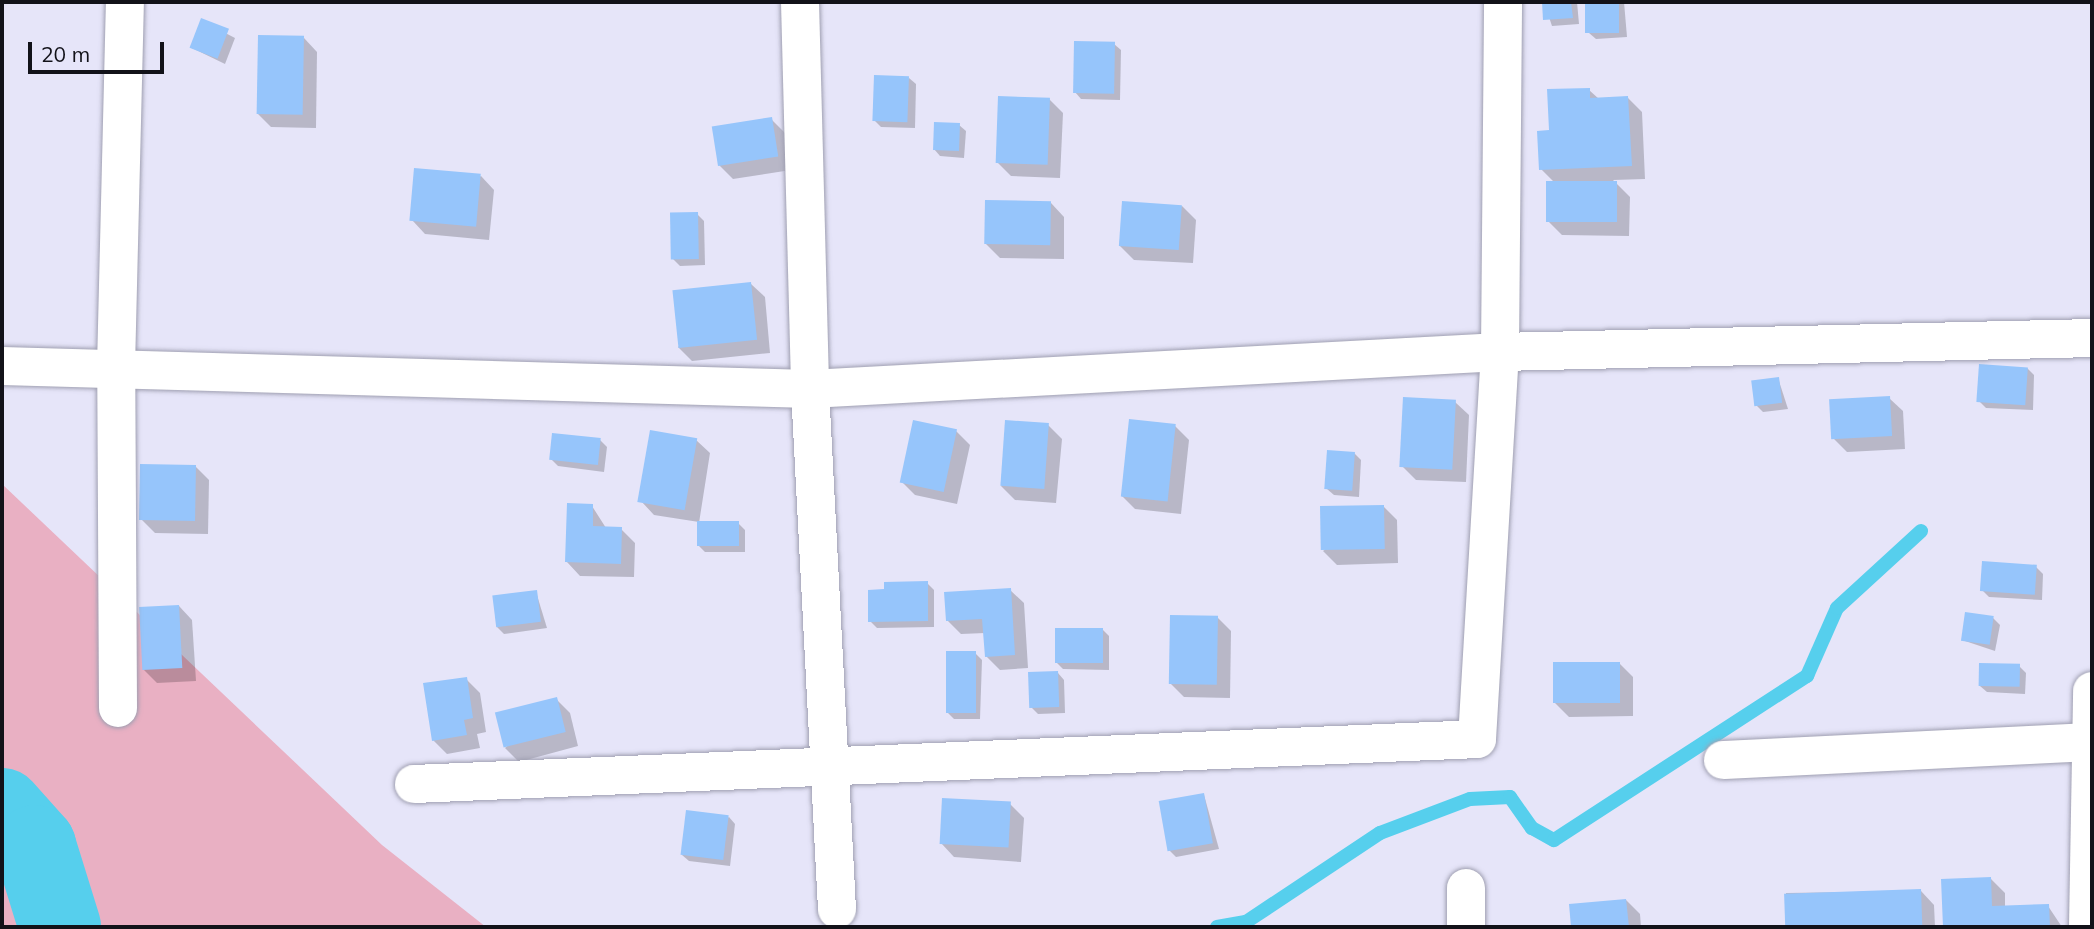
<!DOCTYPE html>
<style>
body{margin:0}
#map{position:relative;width:2094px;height:929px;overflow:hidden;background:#e6e5f9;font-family:Mulish,sans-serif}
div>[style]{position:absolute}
.green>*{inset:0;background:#e9b0c3}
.shadow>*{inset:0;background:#0003}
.stream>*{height:14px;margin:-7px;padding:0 7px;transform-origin:7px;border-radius:7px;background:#56cfed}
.river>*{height:82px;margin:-41px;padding:0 41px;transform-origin:41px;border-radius:41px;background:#56cfed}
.building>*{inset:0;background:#96c5fb;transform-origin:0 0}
.roads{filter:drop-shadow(0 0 2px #9f9fb1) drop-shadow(0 0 2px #9f9fb1)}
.minor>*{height:38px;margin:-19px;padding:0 19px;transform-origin:19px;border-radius:19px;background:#fff}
span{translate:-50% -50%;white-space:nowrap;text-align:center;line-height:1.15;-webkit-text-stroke:5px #e6e5f9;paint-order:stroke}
.frame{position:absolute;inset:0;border:4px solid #121219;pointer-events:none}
.scale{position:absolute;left:28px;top:42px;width:136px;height:32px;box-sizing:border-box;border:4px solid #121219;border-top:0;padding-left:9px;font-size:21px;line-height:24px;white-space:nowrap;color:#121219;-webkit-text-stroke:5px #e6e5f9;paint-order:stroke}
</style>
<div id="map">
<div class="green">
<div style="clip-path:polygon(2px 484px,382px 845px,486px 927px,2px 927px)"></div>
</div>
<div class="shadow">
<div style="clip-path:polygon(1544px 2px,1577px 2px,1579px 24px,1552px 26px)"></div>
<div style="clip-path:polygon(1587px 2px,1624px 2px,1627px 37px,1596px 39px,1589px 33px)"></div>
<div style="clip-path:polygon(202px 21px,235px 38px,225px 64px,192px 48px)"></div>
<div style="clip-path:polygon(304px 38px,317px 52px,316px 128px,271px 127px,257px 113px)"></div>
<div style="clip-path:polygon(1114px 44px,1121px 50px,1120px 100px,1081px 99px,1075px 92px)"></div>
<div style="clip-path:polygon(909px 78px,916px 84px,915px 128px,881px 127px,874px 120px)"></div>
<div style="clip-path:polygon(1589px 90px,1599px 99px,1628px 98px,1642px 112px,1645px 179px,1613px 180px,1630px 197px,1629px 236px,1562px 235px,1548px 221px,1555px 183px,1541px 169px,1551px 132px)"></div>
<div style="clip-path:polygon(1049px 99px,1063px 113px,1060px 178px,1011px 176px,997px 162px)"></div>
<div style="clip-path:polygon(771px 119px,785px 133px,791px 170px,733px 179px,719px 165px)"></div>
<div style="clip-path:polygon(959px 125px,966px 131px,964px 158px,940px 156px,934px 149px)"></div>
<div style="clip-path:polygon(481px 176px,494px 190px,489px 240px,425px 234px,412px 220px)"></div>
<div style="clip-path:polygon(1051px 203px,1064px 217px,1064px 259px,1000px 258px,986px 244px)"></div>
<div style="clip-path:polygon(1182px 206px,1196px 220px,1193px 263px,1134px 260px,1120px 246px)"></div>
<div style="clip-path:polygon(697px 214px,704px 221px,705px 265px,680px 266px,673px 259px)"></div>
<div style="clip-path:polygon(751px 284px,765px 297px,770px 353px,692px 361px,678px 347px)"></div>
<div style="clip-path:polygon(2027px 368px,2034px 375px,2033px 410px,1986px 408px,1979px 401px)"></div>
<div style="clip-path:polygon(1778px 378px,1788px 409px,1763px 412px,1756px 405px)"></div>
<div style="clip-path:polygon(1889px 398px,1903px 411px,1905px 449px,1847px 452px,1833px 438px)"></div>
<div style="clip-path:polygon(1455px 402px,1469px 415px,1466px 482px,1416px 480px,1402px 466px)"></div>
<div style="clip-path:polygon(1048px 425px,1062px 439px,1056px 503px,1015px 500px,1001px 486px)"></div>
<div style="clip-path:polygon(1175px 426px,1189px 440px,1181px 514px,1135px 509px,1121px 495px)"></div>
<div style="clip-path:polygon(956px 431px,970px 445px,957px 504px,915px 495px,901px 481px)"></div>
<div style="clip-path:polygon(600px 440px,607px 447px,604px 472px,558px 466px,551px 459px)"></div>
<div style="clip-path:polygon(696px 440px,710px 453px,699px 523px,738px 523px,745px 530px,745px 552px,705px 552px,698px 545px,699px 522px,654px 515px,641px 501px)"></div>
<div style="clip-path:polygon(1354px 453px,1361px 460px,1359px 497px,1334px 495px,1327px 489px)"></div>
<div style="clip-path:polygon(195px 466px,209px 480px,208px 534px,155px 533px,141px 519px)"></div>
<div style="clip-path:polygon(592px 506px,606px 528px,621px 529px,635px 543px,634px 577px,580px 576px,567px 562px)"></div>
<div style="clip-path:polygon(1383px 506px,1397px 520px,1398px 563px,1337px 565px,1323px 551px)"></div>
<div style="clip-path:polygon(2036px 567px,2043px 574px,2042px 600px,1989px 597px,1982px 590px)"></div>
<div style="clip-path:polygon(927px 583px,934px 590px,934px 627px,877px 628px,870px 621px,885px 591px)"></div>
<div style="clip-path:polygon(1010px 590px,1024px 603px,1028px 668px,1000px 670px,986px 656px,985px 633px,961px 634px,947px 620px)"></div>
<div style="clip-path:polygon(536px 592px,547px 628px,504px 634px,497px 627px)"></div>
<div style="clip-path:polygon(179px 606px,192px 620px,196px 681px,157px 683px,143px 669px)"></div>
<div style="clip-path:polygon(1217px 617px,1231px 631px,1230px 698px,1184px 697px,1170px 683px)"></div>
<div style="clip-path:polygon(1993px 618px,2000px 625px,1995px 651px,1962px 640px)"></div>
<div style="clip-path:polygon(1102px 629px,1109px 636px,1109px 670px,1063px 669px,1056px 662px)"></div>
<div style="clip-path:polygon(975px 653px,982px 660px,980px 719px,954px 719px,947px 712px)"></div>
<div style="clip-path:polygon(1619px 663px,1633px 677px,1633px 716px,1569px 717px,1555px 703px)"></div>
<div style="clip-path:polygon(2019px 666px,2026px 673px,2025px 694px,1987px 692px,1980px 686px)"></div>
<div style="clip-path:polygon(1058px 673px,1064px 680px,1065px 713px,1038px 714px,1031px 707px)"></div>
<div style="clip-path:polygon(466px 679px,480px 693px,486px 732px,477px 734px,480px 748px,447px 754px,433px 740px)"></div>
<div style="clip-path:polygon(556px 699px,570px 713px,578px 746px,519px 762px,505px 748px)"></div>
<div style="clip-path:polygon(1204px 795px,1219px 849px,1176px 857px,1169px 850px)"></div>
<div style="clip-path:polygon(1010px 804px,1024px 818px,1021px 862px,954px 857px,941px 843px)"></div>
<div style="clip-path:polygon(729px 817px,735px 824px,730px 866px,689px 861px,682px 855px)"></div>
<div style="clip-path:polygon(1991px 879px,2005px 893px,2005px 907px,2048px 906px,2062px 927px,1945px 927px,1943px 881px)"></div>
<div style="clip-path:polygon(1921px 891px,1934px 905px,1935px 927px,1786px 927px,1786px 893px)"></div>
<div style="clip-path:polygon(1626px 900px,1640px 914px,1641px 927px,1573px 927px,1571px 906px)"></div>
</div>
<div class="stream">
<div style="left:1217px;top:927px;width:29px;rotate:-10deg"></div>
<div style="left:1246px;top:922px;width:161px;rotate:-33.6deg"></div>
<div style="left:1380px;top:833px;width:96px;rotate:-20.7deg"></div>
<div style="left:1470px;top:799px;width:40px;rotate:-2.9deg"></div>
<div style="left:1510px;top:797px;width:38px;rotate:55deg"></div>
<div style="left:1532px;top:828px;width:25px;rotate:29deg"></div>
<div style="left:1554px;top:840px;width:302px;rotate:-33deg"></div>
<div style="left:1807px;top:676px;width:74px;rotate:-66.2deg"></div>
<div style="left:1837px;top:608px;width:114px;rotate:-42.5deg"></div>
</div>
<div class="river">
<div style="left:2px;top:809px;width:50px;rotate:48.3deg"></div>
<div style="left:35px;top:846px;width:85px;rotate:72.8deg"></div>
</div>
<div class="building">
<div style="clip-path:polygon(1542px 2px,1571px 2px,1573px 18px,1543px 20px)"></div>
<div style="left:1585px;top:2px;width:34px;height:31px"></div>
<div style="left:201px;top:18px;width:30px;height:32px;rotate:21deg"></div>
<div style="left:258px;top:35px;width:46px;height:79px;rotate:1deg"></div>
<div style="left:1074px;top:41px;width:41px;height:52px;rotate:1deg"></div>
<div style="left:874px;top:75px;width:35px;height:46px;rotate:2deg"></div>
<div style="clip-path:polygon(1590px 88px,1590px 98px,1628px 96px,1632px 166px,1539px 170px,1537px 131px,1549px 130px,1547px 89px)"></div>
<div style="left:998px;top:96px;width:52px;height:67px;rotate:2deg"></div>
<div style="left:772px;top:117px;width:40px;height:61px;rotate:81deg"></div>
<div style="left:934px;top:122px;width:26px;height:28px;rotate:2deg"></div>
<div style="left:414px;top:168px;width:67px;height:53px;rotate:5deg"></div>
<div style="left:1546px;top:181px;width:71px;height:41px"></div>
<div style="left:985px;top:200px;width:66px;height:44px;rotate:1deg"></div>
<div style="left:1122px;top:201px;width:60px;height:45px;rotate:4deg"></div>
<div style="left:698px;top:212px;width:47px;height:28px;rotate:89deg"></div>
<div style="left:751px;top:282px;width:58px;height:79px;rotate:84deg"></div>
<div style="left:1979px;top:364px;width:49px;height:38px;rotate:4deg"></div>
<div style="left:1779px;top:377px;width:26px;height:28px;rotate:83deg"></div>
<div style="left:1890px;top:396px;width:40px;height:61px;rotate:87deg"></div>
<div style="left:1403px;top:397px;width:53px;height:70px;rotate:3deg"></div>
<div style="left:1129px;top:419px;width:47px;height:78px;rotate:6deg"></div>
<div style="left:913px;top:420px;width:45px;height:64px;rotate:12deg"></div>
<div style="left:1005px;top:420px;width:44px;height:66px;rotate:4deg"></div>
<div style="left:650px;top:430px;width:48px;height:73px;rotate:10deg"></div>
<div style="left:552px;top:433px;width:49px;height:27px;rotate:6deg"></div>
<div style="left:1327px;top:450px;width:28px;height:39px;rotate:4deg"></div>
<div style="left:140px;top:464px;width:56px;height:56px;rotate:1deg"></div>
<div style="clip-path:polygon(567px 503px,593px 504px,593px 526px,622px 527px,621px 564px,565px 562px)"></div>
<div style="left:1384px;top:505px;width:44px;height:64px;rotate:89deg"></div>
<div style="left:697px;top:521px;width:42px;height:25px"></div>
<div style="left:1982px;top:561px;width:55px;height:30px;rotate:4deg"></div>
<div style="clip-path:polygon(928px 581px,928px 621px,868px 622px,868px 590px,884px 589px,884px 582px)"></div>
<div style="clip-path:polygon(1011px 588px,1015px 655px,985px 657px,982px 619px,946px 621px,944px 592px)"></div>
<div style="left:537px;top:590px;width:32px;height:45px;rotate:83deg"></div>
<div style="left:179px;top:605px;width:63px;height:40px;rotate:87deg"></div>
<div style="left:1965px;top:612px;width:29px;height:29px;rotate:8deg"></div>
<div style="left:1170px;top:615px;width:48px;height:69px;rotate:1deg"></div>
<div style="left:1055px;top:628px;width:48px;height:35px"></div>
<div style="left:946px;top:651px;width:30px;height:62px"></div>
<div style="left:1553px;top:662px;width:67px;height:41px"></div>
<div style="left:1979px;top:663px;width:41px;height:23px;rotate:1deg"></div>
<div style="left:1058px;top:671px;width:36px;height:30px;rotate:88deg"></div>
<div style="clip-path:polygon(467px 677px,473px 718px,464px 720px,467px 735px,432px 741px,423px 683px)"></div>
<div style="left:557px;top:697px;width:36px;height:64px;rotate:76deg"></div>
<div style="left:1204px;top:793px;width:51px;height:46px;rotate:80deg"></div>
<div style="left:942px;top:798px;width:69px;height:46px;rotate:3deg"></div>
<div style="left:686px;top:810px;width:43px;height:45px;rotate:7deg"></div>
<div style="clip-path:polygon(1991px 877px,1992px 906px,2049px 904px,2050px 927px,1943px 927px,1941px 879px)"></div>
<div style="left:1921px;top:889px;width:38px;height:137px;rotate:88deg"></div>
<div style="clip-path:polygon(1626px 899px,1629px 927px,1571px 927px,1569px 904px)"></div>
</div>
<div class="roads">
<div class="minor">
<div style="left:800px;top:2px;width:387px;rotate:88.5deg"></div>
<div style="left:810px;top:389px;width:521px;rotate:87.03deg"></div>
<div style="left:2px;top:366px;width:808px;rotate:1.63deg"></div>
<div style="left:810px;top:389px;width:691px;rotate:-3.07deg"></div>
<div style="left:1500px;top:352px;width:592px;rotate:-1.35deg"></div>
<div style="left:118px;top:708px;width:341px;rotate:-90.3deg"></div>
<div style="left:116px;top:367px;width:365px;rotate:-88.6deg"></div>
<div style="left:1723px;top:760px;width:369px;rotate:-2.8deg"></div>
<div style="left:414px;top:784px;width:1064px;rotate:-2.42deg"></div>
<div style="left:1477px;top:739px;width:388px;rotate:-86.6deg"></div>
<div style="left:1500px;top:352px;width:350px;rotate:-89.5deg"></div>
<div style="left:1466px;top:927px;width:39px;rotate:-90deg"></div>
<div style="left:2088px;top:927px;width:236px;rotate:-89deg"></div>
</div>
</div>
<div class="frame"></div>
<div class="scale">20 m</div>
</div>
